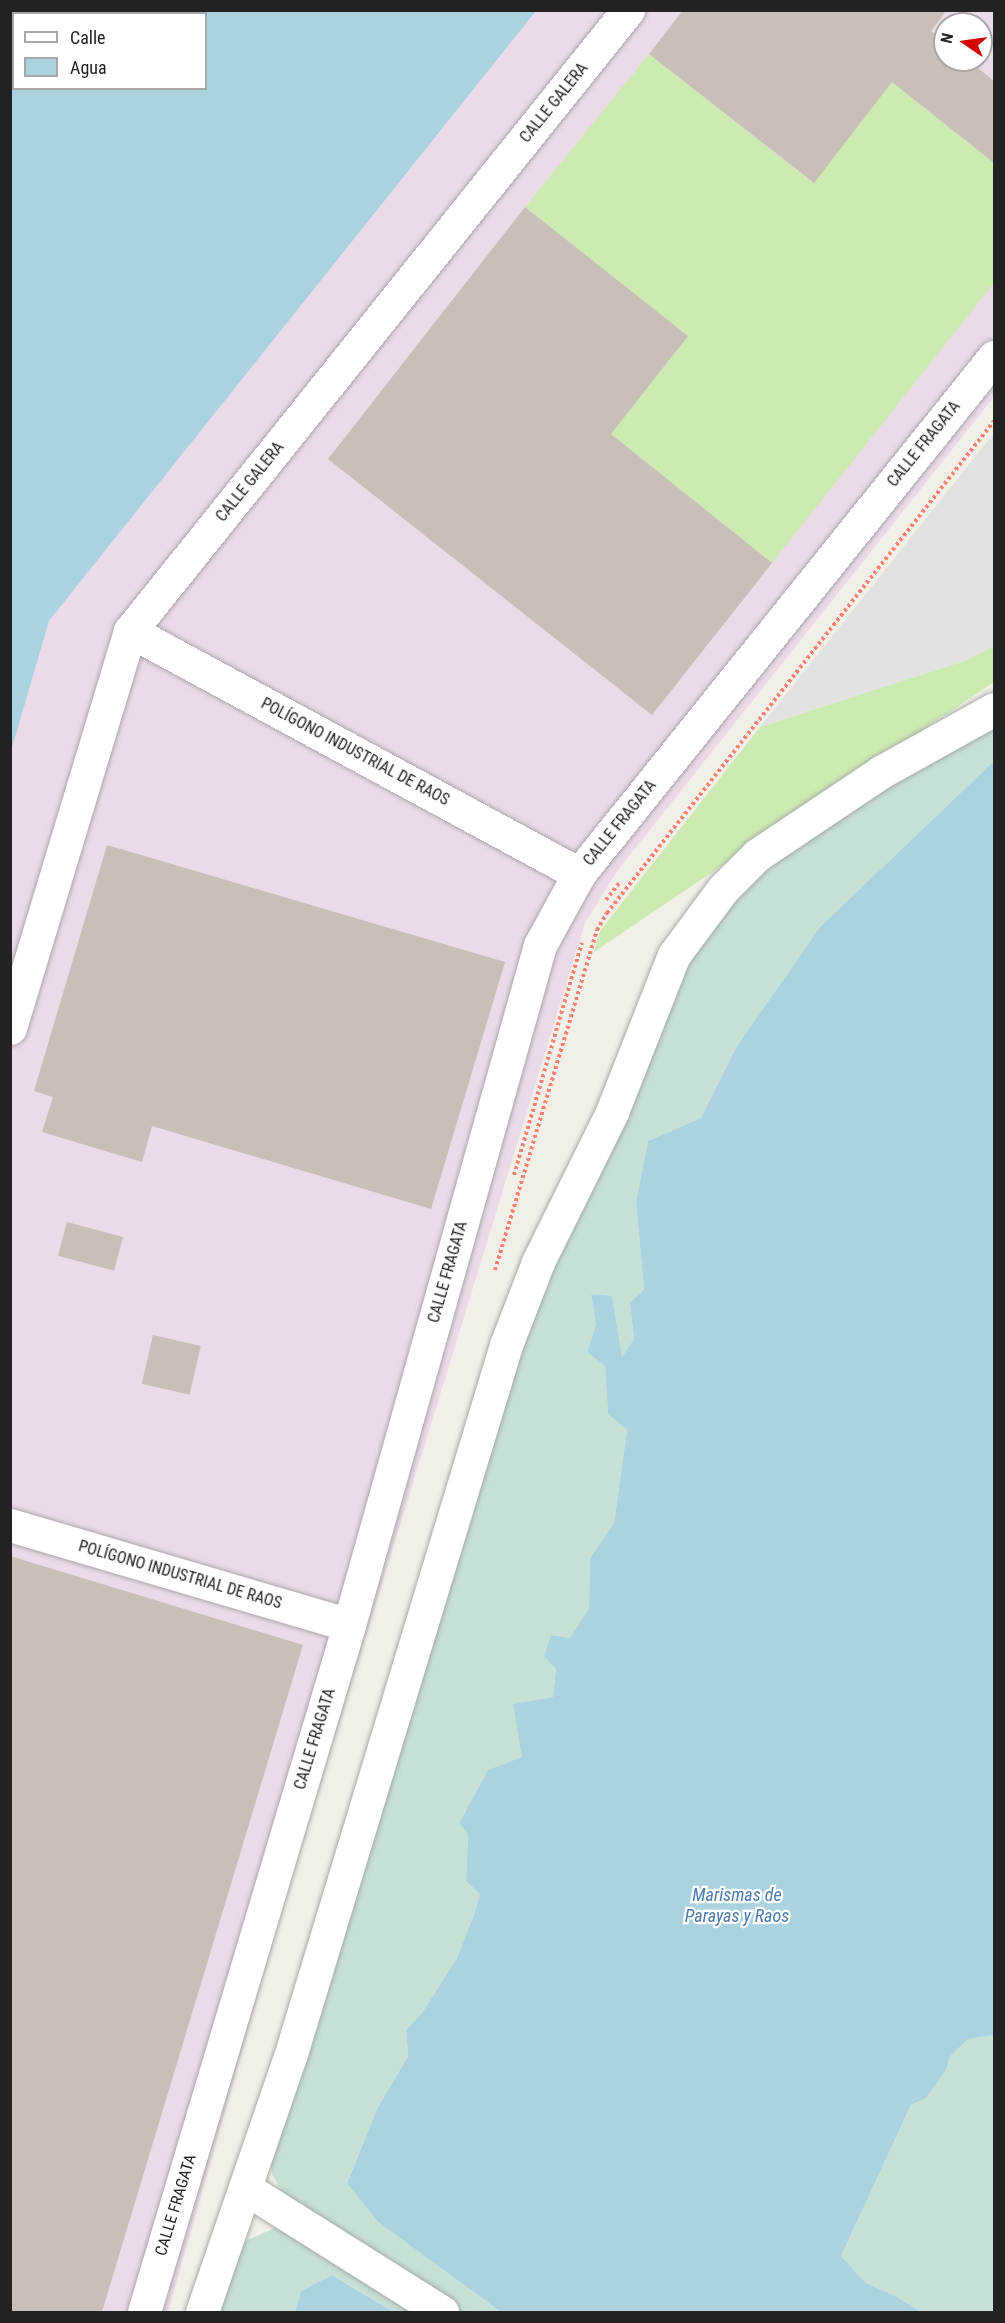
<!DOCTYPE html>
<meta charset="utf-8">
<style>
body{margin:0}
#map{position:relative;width:1005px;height:2323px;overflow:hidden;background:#f2efe9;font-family:"Roboto Condensed",sans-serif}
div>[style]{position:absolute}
.industrial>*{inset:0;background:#ebdbe8}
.grass>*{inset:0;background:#cdebb0}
.wetland>*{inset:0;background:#c6e0d4}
.parking>*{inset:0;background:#e2e2e2}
.water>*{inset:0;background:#aad3df}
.building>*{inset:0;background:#c7bfb8;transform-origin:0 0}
.path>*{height:4px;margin-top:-2px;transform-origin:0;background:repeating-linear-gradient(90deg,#fa8072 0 3px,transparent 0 6px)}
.roads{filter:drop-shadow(0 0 2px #a9a9a9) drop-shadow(0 0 2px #a9a9a9)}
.minor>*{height:33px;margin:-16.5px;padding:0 16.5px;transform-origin:16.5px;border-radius:16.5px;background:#fff}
span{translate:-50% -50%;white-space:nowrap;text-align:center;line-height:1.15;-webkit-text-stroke:4.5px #fff;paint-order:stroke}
.street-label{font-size:16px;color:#222}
.water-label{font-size:18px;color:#4a7aab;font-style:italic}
.frame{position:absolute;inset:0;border:12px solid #222;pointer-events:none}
.legend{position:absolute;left:12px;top:12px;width:195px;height:78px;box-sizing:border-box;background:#fff;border:2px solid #a7a7a7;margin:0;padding:8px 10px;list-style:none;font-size:18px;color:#222}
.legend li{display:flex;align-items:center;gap:12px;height:30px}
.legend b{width:30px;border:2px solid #a7a7a7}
.north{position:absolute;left:933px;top:12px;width:60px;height:60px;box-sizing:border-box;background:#fff;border:2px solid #a7a7a7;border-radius:50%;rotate:283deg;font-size:16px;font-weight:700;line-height:24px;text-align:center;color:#222}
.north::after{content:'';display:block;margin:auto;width:21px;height:27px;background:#d40000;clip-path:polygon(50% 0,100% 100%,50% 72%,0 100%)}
</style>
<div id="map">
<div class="industrial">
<div style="clip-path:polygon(evenodd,536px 11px,994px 11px,994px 397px,618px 870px,585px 923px,288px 1890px,168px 2312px,11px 2312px,10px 751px,49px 621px,536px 11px,945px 24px,981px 24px,981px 60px,945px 60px,945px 24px)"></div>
</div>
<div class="grass">
<div style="clip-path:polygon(649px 54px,813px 183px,892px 82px,994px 163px,994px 283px,772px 563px,611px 434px,688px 336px,525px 207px)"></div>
<div style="clip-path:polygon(994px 646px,994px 682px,594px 952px,600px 931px,760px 727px,967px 660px)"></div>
</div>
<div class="wetland">
<div style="clip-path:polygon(994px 722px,994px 761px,820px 927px,737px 1046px,701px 1118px,648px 1141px,636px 1202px,644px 1289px,630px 1303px,634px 1339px,622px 1358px,612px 1297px,591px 1294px,596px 1324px,587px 1352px,605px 1366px,608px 1414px,627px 1430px,614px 1523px,590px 1558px,589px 1608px,570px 1638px,551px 1635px,556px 1669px,553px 1697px,513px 1704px,523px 1757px,488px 1770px,459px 1823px,468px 1833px,466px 1881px,480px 1894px,475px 1912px,457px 1958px,422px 2013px,406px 2030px,408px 2056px,377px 2109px,347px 2182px,378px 2222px,501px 2312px,456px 2312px,287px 2199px,272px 2174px,270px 2155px,505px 1385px,659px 1009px,729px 897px,821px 826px)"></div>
<div style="clip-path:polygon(994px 2035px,994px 2312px,921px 2312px,895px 2296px,866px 2283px,841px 2256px,911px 2105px,926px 2098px,946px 2070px,949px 2056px,968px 2039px)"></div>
<div style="clip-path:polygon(277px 2227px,426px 2312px,394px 2312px,332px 2275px,301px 2291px,295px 2312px,209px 2312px,234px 2246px)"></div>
</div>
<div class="parking">
<div style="clip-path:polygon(994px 433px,994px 646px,967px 660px,760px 727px)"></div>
</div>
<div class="water">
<div style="clip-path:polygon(evenodd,11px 10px,536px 11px,49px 621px,11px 751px,11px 10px,14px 14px,206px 14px,206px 88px,14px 88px,14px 14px)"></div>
<div style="clip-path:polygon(994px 761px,994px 2035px,968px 2039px,950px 2056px,946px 2070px,926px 2098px,911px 2105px,841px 2256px,866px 2283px,895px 2296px,921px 2312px,501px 2312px,378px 2222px,347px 2183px,377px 2109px,408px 2056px,406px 2030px,422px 2013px,457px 1958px,475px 1912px,480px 1894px,466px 1881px,468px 1834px,459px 1823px,488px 1770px,522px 1757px,513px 1704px,553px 1697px,556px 1669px,544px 1656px,551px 1635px,570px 1638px,589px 1608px,590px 1558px,614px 1523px,627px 1430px,608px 1414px,605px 1366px,587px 1352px,596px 1324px,591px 1294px,612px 1296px,622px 1357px,634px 1339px,630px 1303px,644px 1289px,636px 1202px,648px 1141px,701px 1118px,737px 1046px,820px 927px)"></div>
<div style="clip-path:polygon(332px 2275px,360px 2292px,394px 2312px,295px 2312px,301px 2291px)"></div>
</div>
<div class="building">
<div style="clip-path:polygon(683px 10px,947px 10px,931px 31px,945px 42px,945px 60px,968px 60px,994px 81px,994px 163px,892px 82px,814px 183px,649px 54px)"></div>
<div style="clip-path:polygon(525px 207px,688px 336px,611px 434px,772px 563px,652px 715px,328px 459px)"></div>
<div style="clip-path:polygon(107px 845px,505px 962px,431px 1209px,152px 1126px,142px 1162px,42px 1132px,53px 1097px,34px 1091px)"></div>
<div style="left:67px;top:1222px;width:58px;height:35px;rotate:15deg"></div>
<div style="left:153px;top:1335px;width:49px;height:50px;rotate:13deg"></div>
<div style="clip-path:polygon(10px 1556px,303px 1645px,102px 2312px,10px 2312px)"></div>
</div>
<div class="path">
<div style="left:606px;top:900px;width:23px;rotate:-52deg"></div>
<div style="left:514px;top:1175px;width:242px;rotate:-73.7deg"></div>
<div style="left:495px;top:1270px;width:355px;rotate:-73.3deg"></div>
<div style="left:597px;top:930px;width:20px;rotate:-60deg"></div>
<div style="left:607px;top:913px;width:626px;rotate:-51.81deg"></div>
</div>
<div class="roads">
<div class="minor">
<div style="left:130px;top:631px;width:511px;rotate:28.42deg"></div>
<div style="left:10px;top:1028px;width:415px;rotate:-73.2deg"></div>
<div style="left:130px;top:631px;width:796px;rotate:-51.27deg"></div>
<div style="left:10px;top:1525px;width:353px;rotate:16.4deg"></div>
<div style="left:245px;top:2188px;width:233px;rotate:32.2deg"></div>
<div style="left:144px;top:2312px;width:717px;rotate:-73.38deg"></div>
<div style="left:349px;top:1625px;width:706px;rotate:-74.31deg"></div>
<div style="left:540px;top:945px;width:81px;rotate:-61.2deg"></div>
<div style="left:579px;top:874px;width:663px;rotate:-51.25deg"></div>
<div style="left:202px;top:2312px;width:270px;rotate:-71deg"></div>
<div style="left:290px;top:2057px;width:744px;rotate:-73.12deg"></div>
<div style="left:506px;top:1345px;width:89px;rotate:-68.9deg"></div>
<div style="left:538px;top:1262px;width:167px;rotate:-63.7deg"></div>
<div style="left:612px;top:1112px;width:169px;rotate:-68.5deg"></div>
<div style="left:674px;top:955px;width:82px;rotate:-53.4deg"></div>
<div style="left:723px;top:889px;width:48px;rotate:-45deg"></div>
<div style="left:757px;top:855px;width:149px;rotate:-33.8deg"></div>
<div style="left:881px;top:772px;width:129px;rotate:-29.1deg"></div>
</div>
</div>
<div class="street-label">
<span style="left:554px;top:103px;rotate:-51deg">CALLE GALERA</span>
<span style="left:924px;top:444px;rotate:-51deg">CALLE FRAGATA</span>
<span style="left:250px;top:482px;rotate:-51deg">CALLE GALERA</span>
<span style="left:355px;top:752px;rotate:28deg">POLÍGONO INDUSTRIAL DE RAOS</span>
<span style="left:620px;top:823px;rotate:-51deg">CALLE FRAGATA</span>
<span style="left:448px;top:1272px;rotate:-74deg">CALLE FRAGATA</span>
<span style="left:180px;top:1575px;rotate:16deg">POLÍGONO INDUSTRIAL DE RAOS</span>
<span style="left:315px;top:1739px;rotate:-73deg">CALLE FRAGATA</span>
<span style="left:176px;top:2205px;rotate:-73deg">CALLE FRAGATA</span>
</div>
<div class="water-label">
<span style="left:737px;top:1906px">Marismas de<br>Parayas y Raos</span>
</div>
<div class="frame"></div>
<ul class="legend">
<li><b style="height:8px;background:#fff"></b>Calle</li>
<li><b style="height:16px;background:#aad3df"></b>Agua</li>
</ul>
<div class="north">N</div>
</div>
